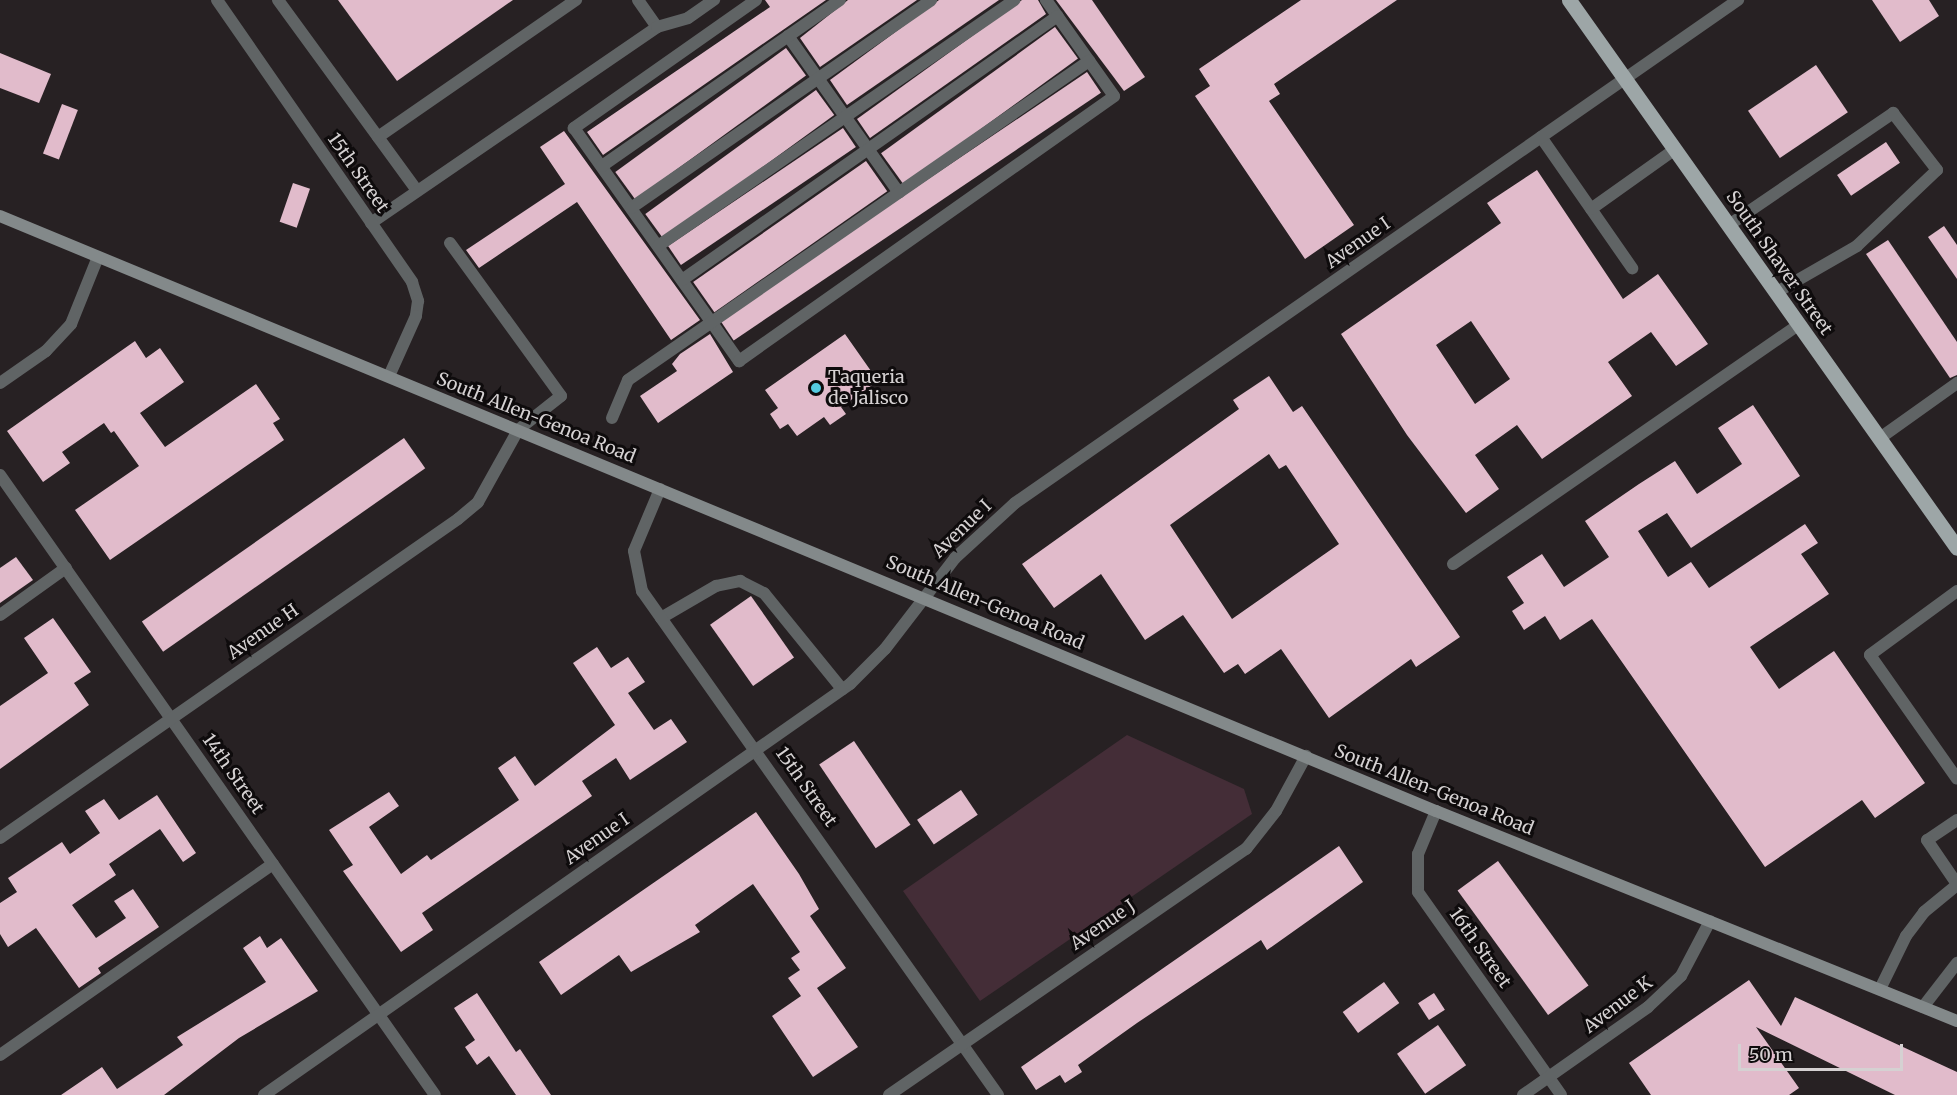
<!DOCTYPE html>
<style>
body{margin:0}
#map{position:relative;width:1957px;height:1095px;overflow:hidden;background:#272123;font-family:Merriweather,serif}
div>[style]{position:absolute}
.green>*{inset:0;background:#442d37}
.building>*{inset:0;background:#e1bbcb;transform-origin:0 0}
.service>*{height:12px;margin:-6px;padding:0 6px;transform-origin:6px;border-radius:6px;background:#606465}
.minor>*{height:12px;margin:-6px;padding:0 6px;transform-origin:6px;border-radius:6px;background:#606465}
.tertiary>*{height:12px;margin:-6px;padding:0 6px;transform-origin:6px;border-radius:6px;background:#606465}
.secondary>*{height:12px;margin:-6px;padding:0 6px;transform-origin:6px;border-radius:6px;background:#83898a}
.primary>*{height:15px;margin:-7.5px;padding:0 7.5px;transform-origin:7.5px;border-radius:7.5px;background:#9da6a7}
.dots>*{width:16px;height:16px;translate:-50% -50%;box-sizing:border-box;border:3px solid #0e0b0c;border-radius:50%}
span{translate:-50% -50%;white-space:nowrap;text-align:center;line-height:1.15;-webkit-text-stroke:6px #0e0b0c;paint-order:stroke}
.street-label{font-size:18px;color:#d5d1d2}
.poi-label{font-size:18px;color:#d5d1d2}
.left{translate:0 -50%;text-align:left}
.scale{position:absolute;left:1738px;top:1044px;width:165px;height:27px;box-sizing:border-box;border:3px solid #d5d1d2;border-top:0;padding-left:8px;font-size:18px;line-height:21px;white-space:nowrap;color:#d5d1d2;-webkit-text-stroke:4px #0e0b0c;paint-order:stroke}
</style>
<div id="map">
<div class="green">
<div style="clip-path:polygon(1127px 735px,1244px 789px,1252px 814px,980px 1001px,903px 891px)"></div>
</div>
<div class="building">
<div style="clip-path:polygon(338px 0,513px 0,397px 81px)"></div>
<div style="clip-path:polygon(765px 0,826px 0,603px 155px,587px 132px,770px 7px)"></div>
<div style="clip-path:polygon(848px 0,917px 0,820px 67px,800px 38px)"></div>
<div style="clip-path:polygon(939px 0,999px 0,847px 105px,830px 80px)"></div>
<div style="clip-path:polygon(1022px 0,1038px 0,1046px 14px,870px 138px,857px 119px)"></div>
<div style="clip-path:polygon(1056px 0,1092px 0,1145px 77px,1124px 91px)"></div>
<div style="clip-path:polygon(1301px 0,1397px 0,1274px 84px,1280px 94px,1269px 101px,1354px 225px,1305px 259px,1195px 96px,1210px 86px,1199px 69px)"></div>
<div style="clip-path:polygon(1872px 0,1929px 0,1939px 16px,1900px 42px)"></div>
<div style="left:1055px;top:27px;width:39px;height:215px;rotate:54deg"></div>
<div style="left:786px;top:48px;width:34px;height:211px;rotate:54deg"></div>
<div style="clip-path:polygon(0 53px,51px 74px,39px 103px,0 88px)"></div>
<div style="left:1816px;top:65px;width:57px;height:82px;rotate:56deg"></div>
<div style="left:1087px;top:72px;width:25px;height:443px;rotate:56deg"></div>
<div style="left:816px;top:90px;width:31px;height:211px;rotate:54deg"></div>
<div style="left:62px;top:104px;width:17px;height:53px;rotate:21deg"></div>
<div style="left:843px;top:128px;width:23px;height:211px;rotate:56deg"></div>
<div style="clip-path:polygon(564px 131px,700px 320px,671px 340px,577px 202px,479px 268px,466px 250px,565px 184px,540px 147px)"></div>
<div style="left:1886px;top:142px;width:25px;height:59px;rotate:56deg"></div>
<div style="left:866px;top:161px;width:37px;height:211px;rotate:55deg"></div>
<div style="clip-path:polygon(evenodd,1537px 170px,1623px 299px,1658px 274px,1708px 344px,1676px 366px,1651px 332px,1608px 362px,1632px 396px,1542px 459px,1517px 425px,1475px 455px,1499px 489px,1466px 513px,1407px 435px,1341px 334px,1501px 223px,1487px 203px,1537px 170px,1471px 321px,1510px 379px,1475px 404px,1436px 345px,1471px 321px)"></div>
<div style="left:293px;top:183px;width:18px;height:41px;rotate:19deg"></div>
<div style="clip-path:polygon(1944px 226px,1957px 245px,1957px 279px,1928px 237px)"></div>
<div style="clip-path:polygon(1888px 240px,1957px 342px,1957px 375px,1950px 378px,1866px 254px)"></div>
<div style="clip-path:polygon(710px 334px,733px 372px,658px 423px,640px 396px,677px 371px,672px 364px,680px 354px)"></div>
<div style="clip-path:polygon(845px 334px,878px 381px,841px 407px,846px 414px,830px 425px,824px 417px,797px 436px,788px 424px,780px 429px,770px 414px,778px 408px,765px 390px)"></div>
<div style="clip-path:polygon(135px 341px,146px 358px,160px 348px,184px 382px,140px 413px,165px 447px,256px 384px,280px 419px,273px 423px,284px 440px,110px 560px,75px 510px,139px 466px,114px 431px,111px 433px,104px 423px,62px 452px,70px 463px,43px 482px,7px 431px)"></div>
<div style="clip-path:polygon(evenodd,1269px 376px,1293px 412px,1302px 406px,1460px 637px,1416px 667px,1411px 659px,1329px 718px,1281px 649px,1245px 674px,1238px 664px,1224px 673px,1183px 615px,1145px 640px,1101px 574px,1054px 608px,1022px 564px,1239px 409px,1233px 400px,1269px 376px,1269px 454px,1279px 469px,1286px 465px,1339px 544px,1232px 619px,1170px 525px,1269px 454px)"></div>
<div style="clip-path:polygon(1753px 405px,1800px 476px,1691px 548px,1667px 513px,1638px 531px,1668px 577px,1691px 562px,1709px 588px,1805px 524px,1818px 543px,1801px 554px,1829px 594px,1750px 647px,1779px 689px,1834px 651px,1925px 783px,1875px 818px,1862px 800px,1765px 867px,1592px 619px,1560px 640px,1545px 616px,1524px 630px,1512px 611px,1524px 603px,1507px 577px,1542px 554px,1564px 587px,1609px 557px,1585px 521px,1639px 484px,1675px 461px,1697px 494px,1742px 464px,1718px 428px)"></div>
<div style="left:404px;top:438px;width:37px;height:320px;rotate:55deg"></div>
<div style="clip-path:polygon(16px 557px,33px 580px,0 603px,0 568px)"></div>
<div style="left:751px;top:596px;width:75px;height:50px;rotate:55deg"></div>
<div style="clip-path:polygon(53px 618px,91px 672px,74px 683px,89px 705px,0 769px,0 706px,48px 673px,24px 638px)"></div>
<div style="clip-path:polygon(597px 647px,611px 668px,628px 657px,645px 682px,628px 693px,654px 730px,671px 719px,687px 742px,630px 780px,616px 758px,582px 781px,592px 796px,422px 913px,433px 930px,401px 952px,343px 871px,353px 865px,329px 830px,389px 792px,399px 806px,369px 827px,401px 874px,427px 855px,431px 860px,519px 800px,498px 768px,515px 756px,535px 786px,615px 725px,573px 663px)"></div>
<div style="left:854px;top:741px;width:101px;height:42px;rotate:56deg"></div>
<div style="left:961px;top:790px;width:30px;height:53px;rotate:56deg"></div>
<div style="clip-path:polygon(157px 795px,196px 853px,183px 862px,160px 829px,109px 864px,116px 875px,72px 905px,96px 938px,126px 918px,114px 901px,133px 889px,159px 927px,98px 968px,101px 973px,79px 988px,36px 928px,8px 947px,0 934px,0 903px,17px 892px,8px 878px,62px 842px,70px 854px,100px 833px,85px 811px,104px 799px,119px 820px)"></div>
<div style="clip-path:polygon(756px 812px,799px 874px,819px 909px,810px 916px,846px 968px,817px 988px,858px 1047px,813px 1077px,772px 1016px,801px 996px,788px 978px,800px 970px,791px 958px,800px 952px,753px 884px,695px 925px,700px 932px,631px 972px,619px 955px,561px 995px,539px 962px)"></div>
<div style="clip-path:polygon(1339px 846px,1363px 882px,1267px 950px,1261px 940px,1137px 1023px,1078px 1065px,1082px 1072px,1065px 1083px,1060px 1075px,1036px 1090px,1021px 1067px)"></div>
<div style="left:1498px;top:861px;width:154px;height:50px;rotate:54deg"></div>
<div style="clip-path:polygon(260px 936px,267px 948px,281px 938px,318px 991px,239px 1038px,164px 1095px,61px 1095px,102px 1067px,117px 1089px,183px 1045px,177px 1037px,266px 982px,243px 948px)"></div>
<div style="clip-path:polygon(1749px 980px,1781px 1026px,1795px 997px,1957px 1072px,1957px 1095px,1895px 1095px,1756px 1027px,1799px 1088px,1789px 1095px,1651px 1095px,1629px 1063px)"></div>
<div style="left:1384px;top:982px;width:26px;height:51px;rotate:54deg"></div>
<div style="clip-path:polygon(477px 993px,516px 1052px,520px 1049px,551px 1095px,516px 1095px,489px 1056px,477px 1065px,465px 1047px,475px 1040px,454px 1008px)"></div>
<div style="left:1434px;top:993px;width:20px;height:19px;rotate:57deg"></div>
<div style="left:1438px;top:1025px;width:49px;height:50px;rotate:55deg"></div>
</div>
<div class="service">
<div style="left:278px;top:0;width:234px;rotate:53.9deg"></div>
<div style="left:638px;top:0;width:33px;rotate:55deg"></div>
<div style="left:756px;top:0;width:223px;rotate:144.9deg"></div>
<div style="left:574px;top:128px;width:286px;rotate:54.7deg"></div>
<div style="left:739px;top:361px;width:459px;rotate:-35.2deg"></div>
<div style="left:1114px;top:96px;width:118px;rotate:-125.3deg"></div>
<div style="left:788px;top:36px;width:192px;rotate:54.7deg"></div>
<div style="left:378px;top:137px;width:241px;rotate:-34.7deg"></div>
<div style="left:1541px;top:137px;width:160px;rotate:55.2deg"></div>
<div style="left:602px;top:166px;width:290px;rotate:-34.9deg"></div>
<div style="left:631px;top:208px;width:365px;rotate:-34.7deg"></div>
<div style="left:1591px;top:209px;width:102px;rotate:-35.4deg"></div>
<div style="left:371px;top:223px;width:347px;rotate:-34.4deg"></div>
<div style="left:657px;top:27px;width:32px;rotate:-16deg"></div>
<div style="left:688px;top:18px;width:32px;rotate:-35deg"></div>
<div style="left:1729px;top:225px;width:199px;rotate:-34.3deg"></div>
<div style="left:1893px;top:113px;width:72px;rotate:52.3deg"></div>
<div style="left:1937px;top:170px;width:110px;rotate:136.5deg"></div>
<div style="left:1857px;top:246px;width:92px;rotate:150.1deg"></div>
<div style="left:450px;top:243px;width:189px;rotate:54deg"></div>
<div style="left:561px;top:396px;width:55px;rotate:141.7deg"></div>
<div style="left:658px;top:246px;width:433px;rotate:-34.6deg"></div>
<div style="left:682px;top:280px;width:459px;rotate:-35.1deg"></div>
<div style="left:612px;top:418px;width:41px;rotate:-67.2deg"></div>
<div style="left:628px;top:380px;width:561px;rotate:-34.68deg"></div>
<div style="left:1880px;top:438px;width:95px;rotate:-35.5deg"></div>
<div style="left:1453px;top:564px;width:421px;rotate:-34.7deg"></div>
<div style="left:1957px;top:591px;width:108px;rotate:143.7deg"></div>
<div style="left:1870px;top:655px;width:151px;rotate:54.9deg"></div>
<div style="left:0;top:615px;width:81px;rotate:-35.5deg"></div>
<div style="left:661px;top:618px;width:64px;rotate:-30.2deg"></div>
<div style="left:716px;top:586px;width:25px;rotate:-12deg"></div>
<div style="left:740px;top:581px;width:27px;rotate:27deg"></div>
<div style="left:764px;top:593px;width:124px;rotate:50.9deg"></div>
<div style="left:1957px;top:820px;width:36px;rotate:146deg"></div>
<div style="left:1927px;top:840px;width:53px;rotate:55.7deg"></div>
<div style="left:1923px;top:1007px;width:56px;rotate:-52.3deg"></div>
<div style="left:0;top:1055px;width:333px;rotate:-35deg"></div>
</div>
<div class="minor">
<div style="left:217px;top:0;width:343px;rotate:55.3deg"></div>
<div style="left:412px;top:282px;width:20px;rotate:72deg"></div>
<div style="left:418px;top:301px;width:15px;rotate:98deg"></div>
<div style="left:416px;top:316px;width:66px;rotate:114.2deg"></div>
<div style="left:0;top:383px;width:56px;rotate:-34.8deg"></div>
<div style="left:46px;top:351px;width:37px;rotate:-47deg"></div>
<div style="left:71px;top:324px;width:72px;rotate:-68.1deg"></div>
<div style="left:0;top:475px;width:757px;rotate:54.95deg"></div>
<div style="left:660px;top:489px;width:67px;rotate:112.8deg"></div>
<div style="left:634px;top:551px;width:41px;rotate:78.7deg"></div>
<div style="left:642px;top:591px;width:617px;rotate:54.76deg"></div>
<div style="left:1436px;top:811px;width:47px;rotate:112.7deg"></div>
<div style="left:1418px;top:854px;width:38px;rotate:90deg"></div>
<div style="left:1418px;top:892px;width:248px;rotate:54.8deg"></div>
<div style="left:0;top:838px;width:558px;rotate:-34.86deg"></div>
<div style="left:458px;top:519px;width:26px;rotate:-40deg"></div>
<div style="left:478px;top:502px;width:82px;rotate:-60.9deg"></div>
<div style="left:1880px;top:989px;width:59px;rotate:-63.9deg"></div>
<div style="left:1906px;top:936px;width:30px;rotate:-53deg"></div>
<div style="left:1924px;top:912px;width:43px;rotate:-39.3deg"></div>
<div style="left:889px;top:1095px;width:434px;rotate:-34.6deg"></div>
<div style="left:1246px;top:849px;width:48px;rotate:-51.7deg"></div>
<div style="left:1276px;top:811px;width:63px;rotate:-61.4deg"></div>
<div style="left:1523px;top:1095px;width:153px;rotate:-35.1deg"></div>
<div style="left:1648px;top:1007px;width:45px;rotate:-43.2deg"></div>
<div style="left:1681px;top:976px;width:62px;rotate:-62.2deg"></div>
</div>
<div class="tertiary">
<div style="left:264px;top:1095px;width:716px;rotate:-35.04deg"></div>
<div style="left:850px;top:684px;width:49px;rotate:-45deg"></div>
<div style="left:885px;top:649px;width:115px;rotate:-52.4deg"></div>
<div style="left:955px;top:558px;width:81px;rotate:-42.5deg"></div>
<div style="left:1015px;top:503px;width:881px;rotate:-34.83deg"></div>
</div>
<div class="secondary">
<div style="left:0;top:216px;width:1554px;rotate:22.51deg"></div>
<div style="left:1436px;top:811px;width:562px;rotate:21.95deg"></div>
</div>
<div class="primary">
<div style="left:1569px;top:0;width:671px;rotate:54.7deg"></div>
</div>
<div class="dots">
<div style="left:816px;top:388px;background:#55cae0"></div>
</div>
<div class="street-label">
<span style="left:358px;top:173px;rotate:55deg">15th Street</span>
<span style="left:1358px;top:243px;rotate:-35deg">Avenue I</span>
<span style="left:1779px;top:263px;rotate:55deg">South Shaver Street</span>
<span style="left:536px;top:418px;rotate:22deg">South Allen-Genoa Road</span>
<span style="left:962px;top:529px;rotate:-44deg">Avenue I</span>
<span style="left:985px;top:603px;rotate:23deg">South Allen-Genoa Road</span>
<span style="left:263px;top:632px;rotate:-35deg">Avenue H</span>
<span style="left:233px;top:774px;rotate:55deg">14th Street</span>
<span style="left:806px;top:787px;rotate:55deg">15th Street</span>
<span style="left:1434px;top:790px;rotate:22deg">South Allen-Genoa Road</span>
<span style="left:597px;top:839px;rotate:-35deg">Avenue I</span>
<span style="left:1103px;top:925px;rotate:-34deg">Avenue J</span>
<span style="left:1480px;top:948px;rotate:55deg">16th Street</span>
<span style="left:1618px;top:1005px;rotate:-37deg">Avenue K</span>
</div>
<div class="poi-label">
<span class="left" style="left:828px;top:388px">Taqueria<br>de Jalisco</span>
</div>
<div class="scale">50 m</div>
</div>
